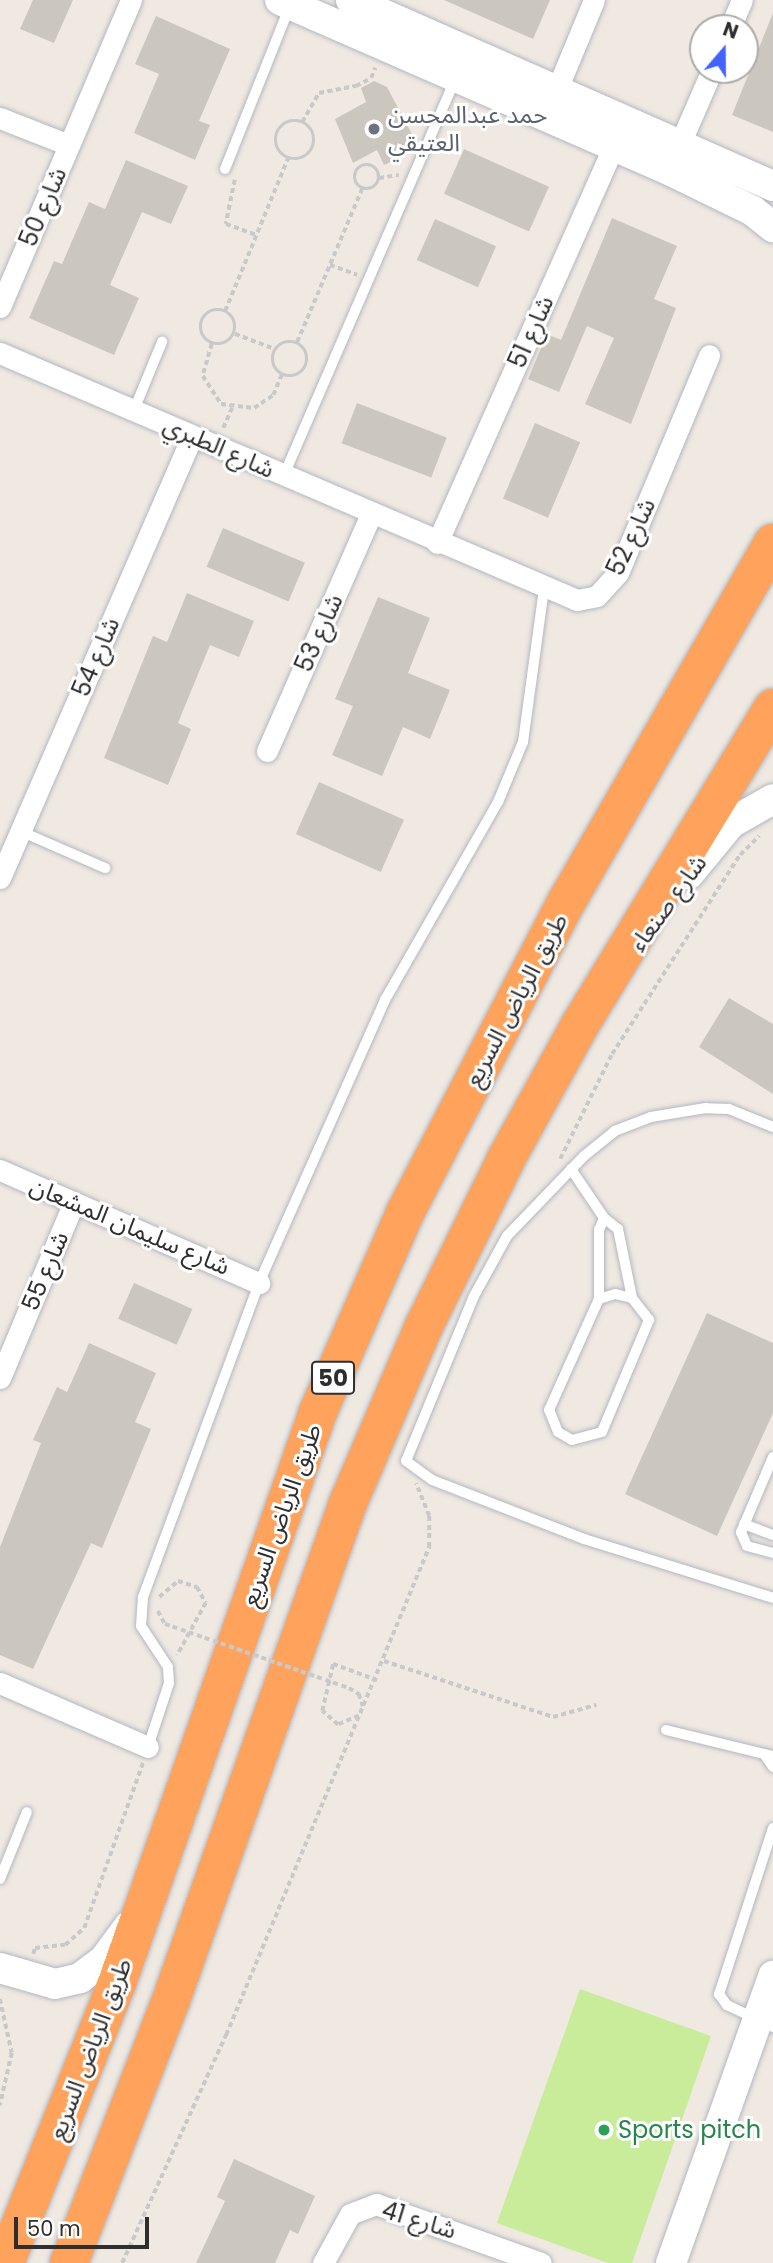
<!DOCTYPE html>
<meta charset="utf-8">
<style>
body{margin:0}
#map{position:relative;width:773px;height:2263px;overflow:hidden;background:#efe9e1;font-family:Poppins,"Noto Sans Arabic",sans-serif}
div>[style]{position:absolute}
.pitch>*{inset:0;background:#c9ec9a}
.building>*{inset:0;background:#cbc7bf;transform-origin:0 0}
.path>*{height:3.5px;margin-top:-1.75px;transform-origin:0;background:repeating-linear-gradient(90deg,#c9c9c9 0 5px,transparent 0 8.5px)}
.path>.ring{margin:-1.75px;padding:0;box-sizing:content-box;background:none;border:3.5px solid #c9c9c9;border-radius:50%}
.roads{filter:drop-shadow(0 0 2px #b4b7c1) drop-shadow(0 0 2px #b4b7c1)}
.lane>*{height:10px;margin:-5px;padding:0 5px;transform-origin:5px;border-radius:5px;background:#fff}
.street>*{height:21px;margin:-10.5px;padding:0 10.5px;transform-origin:10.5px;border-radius:10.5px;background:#fff}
.secondary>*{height:30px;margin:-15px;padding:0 15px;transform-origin:15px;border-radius:15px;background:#fff}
.highway>*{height:38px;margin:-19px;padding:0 19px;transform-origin:19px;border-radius:19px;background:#ffa35c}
.path-bridge>*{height:3.5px;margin-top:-1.75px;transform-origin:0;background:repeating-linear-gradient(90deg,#c9c9c9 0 5px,transparent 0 8.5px)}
.dots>*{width:19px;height:19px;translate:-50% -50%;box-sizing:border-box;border:4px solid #fff;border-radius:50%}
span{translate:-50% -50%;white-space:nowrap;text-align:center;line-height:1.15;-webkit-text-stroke:6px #fff;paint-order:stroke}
.shield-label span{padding:2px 5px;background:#fff;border:2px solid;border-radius:5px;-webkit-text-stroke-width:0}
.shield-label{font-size:23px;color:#2e2e2e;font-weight:700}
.worship-label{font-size:24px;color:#5b616d}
.left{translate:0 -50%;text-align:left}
.street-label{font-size:24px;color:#2e2e2e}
.leisure-label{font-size:24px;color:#27864d}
.north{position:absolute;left:689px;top:14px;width:70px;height:70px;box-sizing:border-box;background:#fff;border:2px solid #ababab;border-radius:50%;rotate:20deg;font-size:19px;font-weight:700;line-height:28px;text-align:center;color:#2e2e2e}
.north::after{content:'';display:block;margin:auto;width:24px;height:32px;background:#4264fb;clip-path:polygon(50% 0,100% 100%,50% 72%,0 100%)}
.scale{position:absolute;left:14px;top:2217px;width:135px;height:32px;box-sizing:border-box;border:4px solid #2e2e2e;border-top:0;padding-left:9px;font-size:21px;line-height:24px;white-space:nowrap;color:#2e2e2e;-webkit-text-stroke:5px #fff;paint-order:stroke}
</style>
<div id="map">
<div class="pitch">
<div style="clip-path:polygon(580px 1989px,711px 2036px,632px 2263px,608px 2263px,497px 2223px)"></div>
</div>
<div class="building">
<div style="clip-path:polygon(33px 0,73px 0,54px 43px,20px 29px)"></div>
<div style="clip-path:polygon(444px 0,550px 0,533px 39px)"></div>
<div style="clip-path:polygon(773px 13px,773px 132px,732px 115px)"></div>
<div style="clip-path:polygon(156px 16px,230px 49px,199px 121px,210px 125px,195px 160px,134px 133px,159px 74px,135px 64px)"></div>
<div style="clip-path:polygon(374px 81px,387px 87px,414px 138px,410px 153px,384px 165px,377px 150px,353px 163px,335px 119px,366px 102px,361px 88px)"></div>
<div style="left:464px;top:149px;width:93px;height:49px;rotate:24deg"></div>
<div style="clip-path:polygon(126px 160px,188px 186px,171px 224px,142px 212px,110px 285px,139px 298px,114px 355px,29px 318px,54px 261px,62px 264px,89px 202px,105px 209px)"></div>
<div style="clip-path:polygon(612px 218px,677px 246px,654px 299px,676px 308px,631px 424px,585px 404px,614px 338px,587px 326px,559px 392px,528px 379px,547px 334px,561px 340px)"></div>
<div style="left:435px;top:219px;width:67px;height:45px;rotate:24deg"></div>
<div style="left:357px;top:403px;width:96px;height:43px;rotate:21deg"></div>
<div style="left:535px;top:423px;width:49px;height:82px;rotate:23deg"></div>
<div style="left:223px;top:528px;width:89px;height:42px;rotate:23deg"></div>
<div style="clip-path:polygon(187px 593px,254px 621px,239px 657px,210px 645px,178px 723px,191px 729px,168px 785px,104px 758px,153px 636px,167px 642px)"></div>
<div style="clip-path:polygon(378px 597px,430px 618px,408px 673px,450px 690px,430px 739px,403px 727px,382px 776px,332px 755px,353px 706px,335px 699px)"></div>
<div style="left:319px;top:782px;width:93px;height:57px;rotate:24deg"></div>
<div style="clip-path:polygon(729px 998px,773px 1024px,773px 1094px,699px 1047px)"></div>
<div style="left:134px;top:1283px;width:64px;height:39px;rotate:24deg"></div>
<div style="clip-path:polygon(707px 1313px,773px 1343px,773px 1413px,717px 1536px,625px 1494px)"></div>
<div style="clip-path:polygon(89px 1343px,156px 1373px,135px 1422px,151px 1429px,102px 1548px,91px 1543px,33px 1669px,0 1655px,0 1547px,41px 1443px,33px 1440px,57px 1387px,67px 1392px)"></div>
<div style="clip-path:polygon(234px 2159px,315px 2196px,298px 2234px,290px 2230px,275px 2263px,196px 2263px,225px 2201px,217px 2197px)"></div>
</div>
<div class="path">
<div class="ring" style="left:276px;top:121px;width:34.5px;height:34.5px"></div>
<div style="left:302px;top:122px;width:34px;rotate:-60deg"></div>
<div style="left:319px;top:93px;width:38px;rotate:-11deg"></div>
<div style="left:356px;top:86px;width:17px;rotate:-28deg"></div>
<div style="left:371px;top:78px;width:11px;rotate:-68deg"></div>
<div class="ring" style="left:355px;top:165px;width:20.5px;height:20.5px"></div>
<div style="left:379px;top:178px;width:20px;rotate:-9deg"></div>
<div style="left:235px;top:180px;width:45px;rotate:101.6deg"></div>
<div style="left:226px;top:224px;width:32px;rotate:20deg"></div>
<div style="left:330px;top:265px;width:29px;rotate:20deg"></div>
<div class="ring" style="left:201px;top:310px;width:30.5px;height:30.5px"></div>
<div style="left:225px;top:311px;width:165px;rotate:-67.6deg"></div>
<div style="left:235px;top:334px;width:43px;rotate:20.6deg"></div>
<div class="ring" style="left:273px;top:342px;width:30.5px;height:30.5px"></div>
<div style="left:297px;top:342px;width:166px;rotate:-67deg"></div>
<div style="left:212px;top:344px;width:33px;rotate:106deg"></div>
<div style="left:203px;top:376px;width:33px;rotate:57deg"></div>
<div style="left:221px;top:404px;width:33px;rotate:7deg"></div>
<div style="left:254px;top:408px;width:23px;rotate:-34deg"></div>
<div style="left:273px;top:395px;width:23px;rotate:-67deg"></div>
<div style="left:223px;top:428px;width:22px;rotate:-66deg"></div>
<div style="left:560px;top:1159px;width:117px;rotate:-63.7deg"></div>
<div style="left:612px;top:1054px;width:237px;rotate:-57.3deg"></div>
<div style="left:740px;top:855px;width:27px;rotate:-45deg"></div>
<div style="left:159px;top:1597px;width:25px;rotate:-40deg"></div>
<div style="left:178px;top:1581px;width:20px;rotate:18deg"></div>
<div style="left:197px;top:1587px;width:18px;rotate:61deg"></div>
<div style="left:206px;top:1603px;width:60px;rotate:118.7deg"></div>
<div style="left:158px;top:1611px;width:15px;rotate:62deg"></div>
<div style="left:384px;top:1661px;width:178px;rotate:18.3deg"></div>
<div style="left:553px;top:1717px;width:45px;rotate:-15.6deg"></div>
<div style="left:349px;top:1688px;width:12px;rotate:31deg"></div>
<div style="left:359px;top:1694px;width:13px;rotate:72deg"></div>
<div style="left:359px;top:1716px;width:23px;rotate:157deg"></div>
<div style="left:338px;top:1725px;width:21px;rotate:-139deg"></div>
<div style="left:322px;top:1711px;width:48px;rotate:-76.8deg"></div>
<div style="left:333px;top:1664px;width:47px;rotate:20deg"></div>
<div style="left:33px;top:1954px;width:6px;rotate:-72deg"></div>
<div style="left:35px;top:1948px;width:30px;rotate:-6deg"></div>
<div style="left:65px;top:1945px;width:25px;rotate:-42deg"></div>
<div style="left:84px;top:1928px;width:176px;rotate:-70.4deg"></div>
<div style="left:0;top:1999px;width:55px;rotate:77.5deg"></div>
<div style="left:12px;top:2053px;width:54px;rotate:102.8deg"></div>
<div style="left:122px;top:2263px;width:251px;rotate:-65.5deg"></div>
<div style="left:226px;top:2035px;width:529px;rotate:-67.41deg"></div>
<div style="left:429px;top:1547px;width:31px;rotate:-90deg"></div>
<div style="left:429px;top:1516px;width:35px;rotate:-112deg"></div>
</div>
<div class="roads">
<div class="lane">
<div style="left:225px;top:169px;width:175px;rotate:-68.3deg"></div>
<div style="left:134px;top:410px;width:74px;rotate:-67.6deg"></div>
<div style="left:284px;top:475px;width:430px;rotate:-66.6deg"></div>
<div style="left:20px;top:831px;width:93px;rotate:23.5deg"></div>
<div style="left:773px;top:1127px;width:48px;rotate:-157.8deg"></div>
<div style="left:729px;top:1109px;width:23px;rotate:-178deg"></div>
<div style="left:706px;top:1108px;width:56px;rotate:170.7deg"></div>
<div style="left:651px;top:1117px;width:39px;rotate:159deg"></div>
<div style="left:615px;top:1131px;width:40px;rotate:141deg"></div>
<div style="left:584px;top:1156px;width:111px;rotate:133.9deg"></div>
<div style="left:507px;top:1236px;width:68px;rotate:118.8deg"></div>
<div style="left:474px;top:1296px;width:178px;rotate:112.4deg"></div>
<div style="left:406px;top:1461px;width:32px;rotate:36deg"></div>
<div style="left:432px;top:1480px;width:163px;rotate:21.2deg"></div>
<div style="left:584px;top:1539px;width:198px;rotate:17.3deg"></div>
<div style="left:571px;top:1169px;width:59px;rotate:56deg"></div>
<div style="left:604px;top:1218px;width:18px;rotate:38deg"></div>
<div style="left:618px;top:1229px;width:70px;rotate:78.5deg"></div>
<div style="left:599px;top:1299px;width:17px;rotate:-17deg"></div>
<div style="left:615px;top:1294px;width:17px;rotate:13deg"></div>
<div style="left:632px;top:1298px;width:28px;rotate:52deg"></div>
<div style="left:649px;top:1320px;width:121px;rotate:112.8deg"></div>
<div style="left:602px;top:1432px;width:31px;rotate:165deg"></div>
<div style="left:572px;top:1440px;width:16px;rotate:-150deg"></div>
<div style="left:558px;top:1432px;width:24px;rotate:-112deg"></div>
<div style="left:549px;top:1410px;width:122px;rotate:-65.8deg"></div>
<div style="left:599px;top:1299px;width:69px;rotate:-90deg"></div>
<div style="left:599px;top:1230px;width:13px;rotate:-67deg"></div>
<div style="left:773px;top:1457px;width:82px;rotate:113.1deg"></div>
<div style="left:741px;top:1532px;width:15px;rotate:67deg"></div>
<div style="left:747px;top:1546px;width:27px;rotate:15deg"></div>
<div style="left:744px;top:1524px;width:31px;rotate:21deg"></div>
<div style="left:666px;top:1730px;width:110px;rotate:13.7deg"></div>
<div style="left:148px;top:1747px;width:67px;rotate:-71.8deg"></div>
<div style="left:169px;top:1683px;width:16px;rotate:-94deg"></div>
<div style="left:168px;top:1667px;width:49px;rotate:-123.4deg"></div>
<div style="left:141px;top:1626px;width:29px;rotate:-86deg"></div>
<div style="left:143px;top:1597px;width:335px;rotate:-69.7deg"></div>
<div style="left:259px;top:1283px;width:310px;rotate:-66deg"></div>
<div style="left:385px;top:1000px;width:228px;rotate:-60.3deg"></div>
<div style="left:498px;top:802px;width:65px;rotate:-67.4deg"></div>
<div style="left:523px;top:742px;width:155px;rotate:-82.2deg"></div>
<div style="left:764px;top:1754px;width:16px;rotate:55deg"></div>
<div style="left:773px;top:1828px;width:175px;rotate:108deg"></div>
<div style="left:719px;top:1994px;width:14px;rotate:54deg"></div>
<div style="left:727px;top:2005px;width:51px;rotate:25.6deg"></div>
<div style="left:0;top:1879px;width:72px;rotate:-68.1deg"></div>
</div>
<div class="street">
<div style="left:730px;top:28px;width:30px;rotate:-67deg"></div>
<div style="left:552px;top:101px;width:109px;rotate:-67.4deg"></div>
<div style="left:0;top:118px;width:74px;rotate:21.4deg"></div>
<div style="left:675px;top:155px;width:93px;rotate:-66.5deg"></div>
<div style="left:0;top:307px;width:334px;rotate:-66.9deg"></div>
<div style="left:0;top:353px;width:628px;rotate:23.17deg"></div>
<div style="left:577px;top:600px;width:20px;rotate:-11deg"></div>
<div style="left:597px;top:596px;width:31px;rotate:-48deg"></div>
<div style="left:618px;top:573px;width:236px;rotate:-67.3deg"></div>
<div style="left:437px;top:543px;width:447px;rotate:-66deg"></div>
<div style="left:267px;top:751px;width:259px;rotate:-66.3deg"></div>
<div style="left:0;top:878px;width:482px;rotate:-66.5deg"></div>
<div style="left:0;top:1170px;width:283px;rotate:23.6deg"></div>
<div style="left:0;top:1378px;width:191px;rotate:-67.2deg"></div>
<div style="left:0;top:1683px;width:161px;rotate:23.4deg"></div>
<div style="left:323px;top:2263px;width:56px;rotate:-61.1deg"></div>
<div style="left:350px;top:2214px;width:28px;rotate:-21deg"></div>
<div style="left:376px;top:2204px;width:175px;rotate:19.7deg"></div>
</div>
<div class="secondary">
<div style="left:280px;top:0;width:425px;rotate:23.6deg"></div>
<div style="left:669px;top:170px;width:93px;rotate:26deg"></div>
<div style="left:753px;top:211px;width:26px;rotate:39deg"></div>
<div style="left:351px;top:0;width:461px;rotate:23.8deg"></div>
<div style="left:689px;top:874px;width:66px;rotate:-50.5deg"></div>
<div style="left:731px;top:823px;width:48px;rotate:-29.7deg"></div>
<div style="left:0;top:1968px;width:57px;rotate:16.2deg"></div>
<div style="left:55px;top:1984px;width:26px;rotate:-13deg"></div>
<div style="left:80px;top:1978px;width:30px;rotate:-37deg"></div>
<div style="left:104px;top:1960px;width:42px;rotate:-53.7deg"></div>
<div style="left:671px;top:2263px;width:305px;rotate:-70.4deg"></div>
</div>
<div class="highway">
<div style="left:5px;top:2263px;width:298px;rotate:-68.2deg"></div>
<div style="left:116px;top:1986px;width:609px;rotate:-70.61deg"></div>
<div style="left:318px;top:1412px;width:217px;rotate:-66.4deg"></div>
<div style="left:405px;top:1213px;width:352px;rotate:-62.6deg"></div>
<div style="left:567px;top:901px;width:413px;rotate:-60.1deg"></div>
<div style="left:69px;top:2263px;width:279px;rotate:-68.8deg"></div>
<div style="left:170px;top:2003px;width:531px;rotate:-70.4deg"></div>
<div style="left:348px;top:1503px;width:193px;rotate:-66.8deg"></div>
<div style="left:424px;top:1326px;width:186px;rotate:-63.8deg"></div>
<div style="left:506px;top:1159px;width:153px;rotate:-61.1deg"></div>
<div style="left:580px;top:1025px;width:371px;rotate:-58.7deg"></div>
</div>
</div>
<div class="path-bridge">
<div style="left:165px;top:1624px;width:195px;rotate:19.2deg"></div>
</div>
<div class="dots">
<div style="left:374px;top:129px;background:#6b7280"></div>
<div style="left:604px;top:2130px;background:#2e9e5b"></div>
</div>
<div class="shield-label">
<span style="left:333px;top:1378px">50</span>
</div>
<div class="worship-label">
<span class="left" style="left:388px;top:129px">حمد عبدالمحسن<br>العتيقي</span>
</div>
<div class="street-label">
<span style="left:43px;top:207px;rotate:-67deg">شارع 50</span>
<span style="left:531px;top:332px;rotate:-66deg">شارع 51</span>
<span style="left:219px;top:447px;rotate:24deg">شارع الطبري</span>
<span style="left:631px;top:537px;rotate:-65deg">شارع 52</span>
<span style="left:319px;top:633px;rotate:-66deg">شارع 53</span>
<span style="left:96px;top:657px;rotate:-67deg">شارع 54</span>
<span style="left:668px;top:903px;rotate:-54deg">شارع صنعاء</span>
<span style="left:516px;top:1000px;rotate:-62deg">طريق الرياض السريع</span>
<span style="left:130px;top:1226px;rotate:23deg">شارع سليمان المشعان</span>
<span style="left:45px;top:1271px;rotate:-67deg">شارع 55</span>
<span style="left:281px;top:1515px;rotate:-70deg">طريق الرياض السريع</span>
<span style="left:90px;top:2049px;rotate:-69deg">طريق الرياض السريع</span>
<span style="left:419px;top:2220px;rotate:17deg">شارع 41</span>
</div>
<div class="leisure-label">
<span class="left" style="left:618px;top:2130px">Sports pitch</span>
</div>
<div class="north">N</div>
<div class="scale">50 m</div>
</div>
